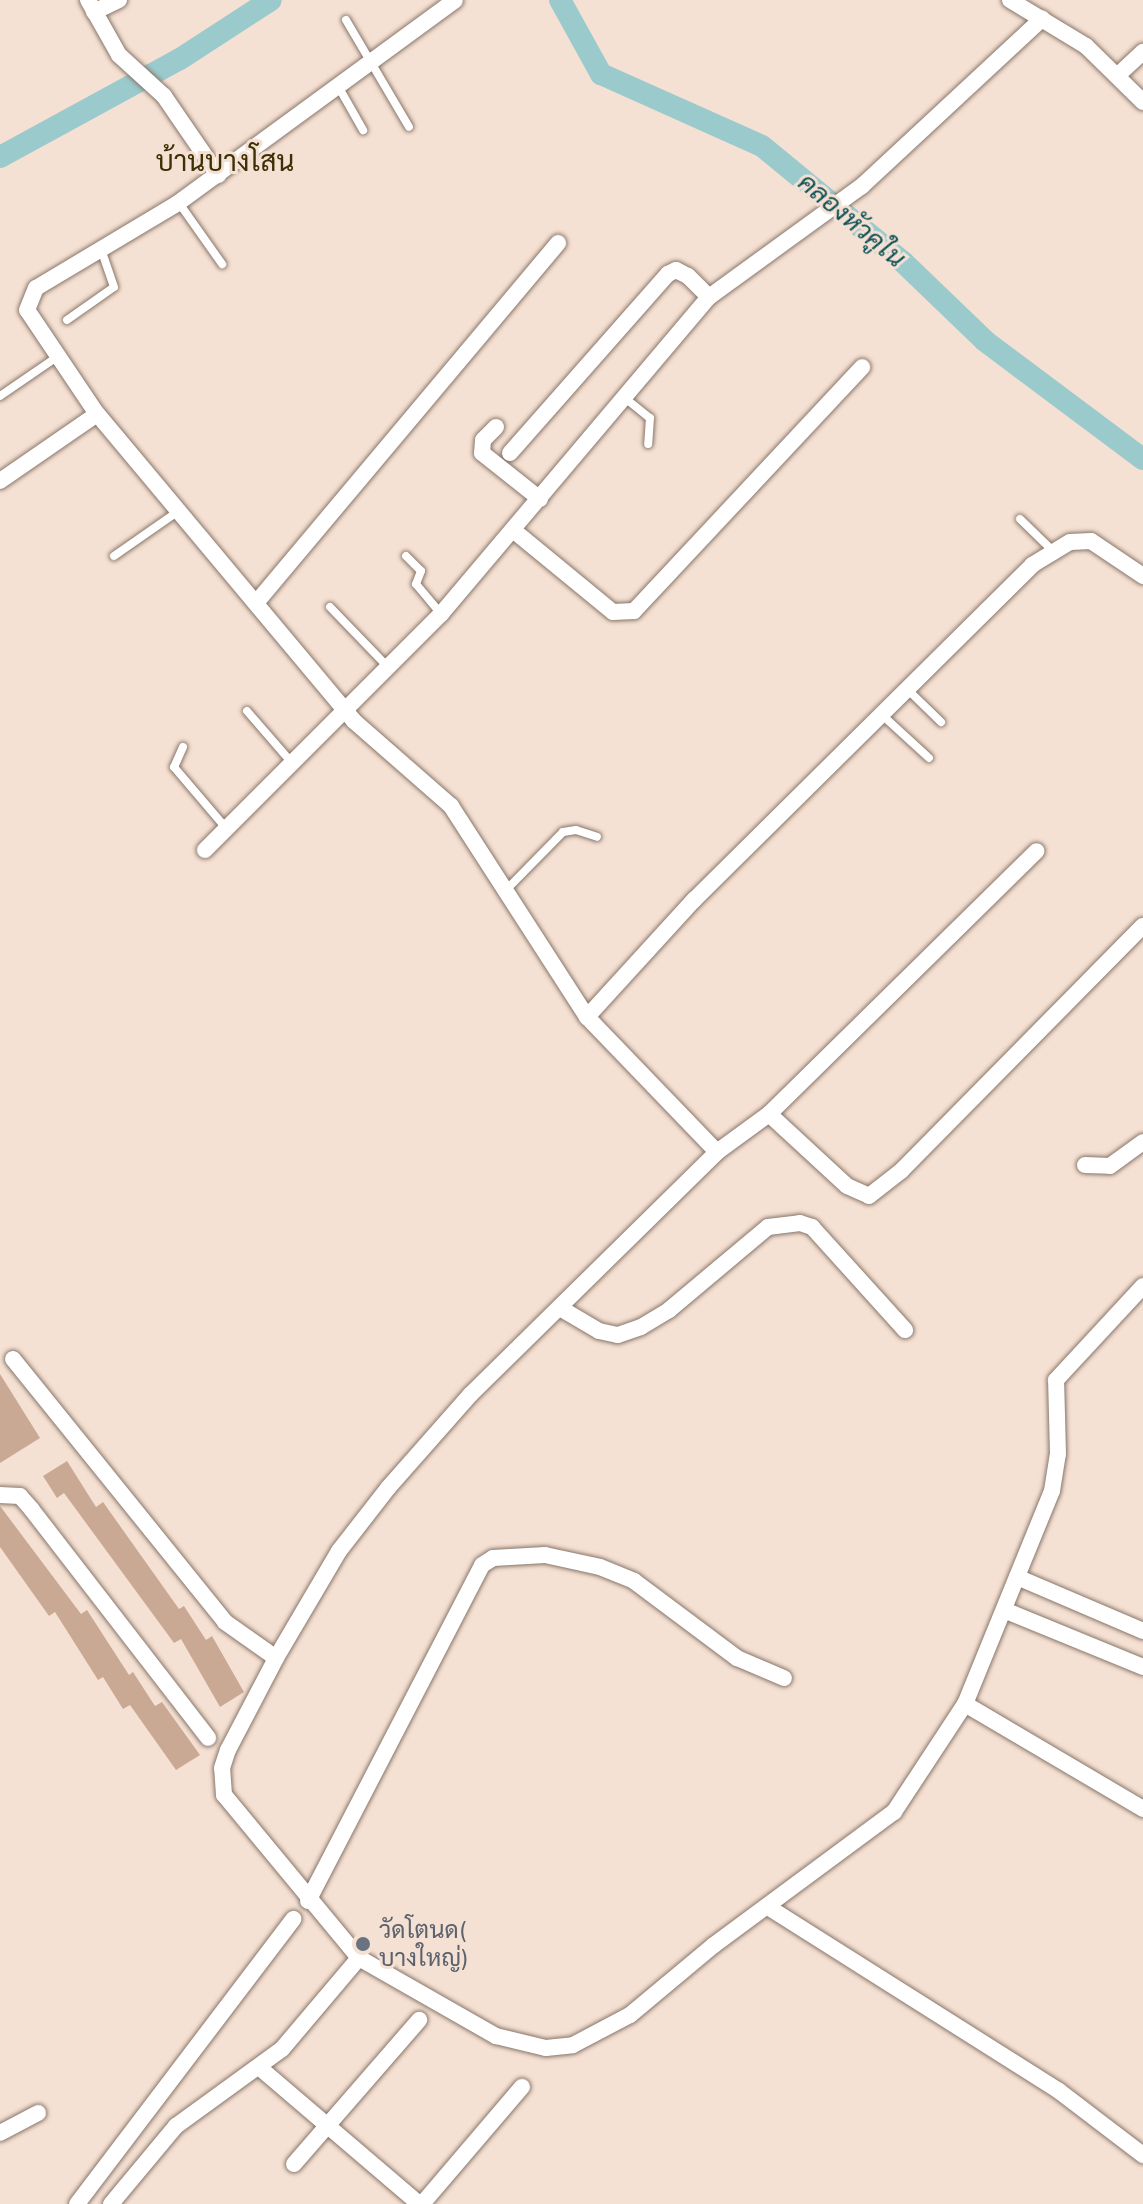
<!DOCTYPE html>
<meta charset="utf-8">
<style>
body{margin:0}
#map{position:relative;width:1143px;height:2204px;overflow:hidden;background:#f5e1d3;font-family:Mulish,Sarabun,sans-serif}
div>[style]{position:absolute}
.canal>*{height:22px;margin:-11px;padding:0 11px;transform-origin:11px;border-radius:11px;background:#9bcacd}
.building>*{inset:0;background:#caa994}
.roads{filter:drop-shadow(0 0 2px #88766a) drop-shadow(0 0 2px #88766a)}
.service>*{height:8px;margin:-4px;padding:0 4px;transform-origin:4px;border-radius:4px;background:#fff}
.minor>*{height:16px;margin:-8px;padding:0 8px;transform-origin:8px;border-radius:8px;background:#fff}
.dots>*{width:22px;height:22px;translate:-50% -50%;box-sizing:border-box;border:4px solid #f5e1d3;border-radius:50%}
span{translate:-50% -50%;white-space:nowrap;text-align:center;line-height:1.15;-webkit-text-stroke:6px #f5e1d3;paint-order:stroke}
.worship-label{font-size:24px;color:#5b616d}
.left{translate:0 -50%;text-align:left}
.water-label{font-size:26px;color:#0e5156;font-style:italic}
.quarter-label{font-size:28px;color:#3c3005}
</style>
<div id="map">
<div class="canal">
<div style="left:560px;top:0;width:85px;rotate:61deg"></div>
<div style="left:601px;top:74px;width:176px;rotate:24.1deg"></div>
<div style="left:762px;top:146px;width:183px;rotate:39.4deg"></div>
<div style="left:903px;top:262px;width:114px;rotate:43.9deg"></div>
<div style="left:985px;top:341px;width:197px;rotate:36.8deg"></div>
<div style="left:0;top:157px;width:205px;rotate:-28.6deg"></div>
<div style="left:180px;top:59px;width:108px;rotate:-33deg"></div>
</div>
<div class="building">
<div style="clip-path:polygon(0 1374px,40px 1438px,0 1463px)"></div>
<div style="clip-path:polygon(67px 1461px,96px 1507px,103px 1502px,179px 1609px,184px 1606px,206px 1640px,212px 1636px,244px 1692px,220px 1707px,181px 1639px,174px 1643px,64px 1493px,57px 1498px,43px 1476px)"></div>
<div style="clip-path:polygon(0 1506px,81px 1614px,87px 1610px,129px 1675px,133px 1672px,155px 1706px,162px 1702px,200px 1755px,176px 1770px,130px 1705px,123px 1709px,103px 1677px,98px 1680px,55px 1612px,49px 1616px,0 1547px)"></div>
</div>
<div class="roads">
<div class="service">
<div style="left:346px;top:20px;width:124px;rotate:59.5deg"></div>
<div style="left:338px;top:86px;width:51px;rotate:60.4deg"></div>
<div style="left:179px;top:203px;width:75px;rotate:54.8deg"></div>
<div style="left:67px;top:320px;width:57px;rotate:-35.1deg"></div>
<div style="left:114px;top:287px;width:40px;rotate:-108.9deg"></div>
<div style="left:0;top:396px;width:69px;rotate:-34.4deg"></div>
<div style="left:625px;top:398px;width:32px;rotate:39deg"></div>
<div style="left:650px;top:418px;width:26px;rotate:94deg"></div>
<div style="left:1020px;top:519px;width:46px;rotate:44.1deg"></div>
<div style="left:114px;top:556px;width:80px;rotate:-34.9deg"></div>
<div style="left:406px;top:556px;width:21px;rotate:45deg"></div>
<div style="left:421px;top:571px;width:14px;rotate:111deg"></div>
<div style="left:416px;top:584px;width:39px;rotate:50deg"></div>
<div style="left:330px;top:607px;width:83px;rotate:46deg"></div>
<div style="left:906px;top:688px;width:49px;rotate:44.2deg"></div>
<div style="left:247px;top:711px;width:69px;rotate:49.1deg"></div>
<div style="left:881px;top:714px;width:65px;rotate:42.5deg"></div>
<div style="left:183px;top:747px;width:22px;rotate:114deg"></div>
<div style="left:174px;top:767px;width:80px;rotate:49.6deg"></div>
<div style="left:508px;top:888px;width:78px;rotate:-45.5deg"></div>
<div style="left:563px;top:832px;width:13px;rotate:-9deg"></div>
<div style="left:576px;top:830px;width:22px;rotate:18deg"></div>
</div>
<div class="minor">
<div style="left:88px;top:0;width:63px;rotate:60.6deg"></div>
<div style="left:119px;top:55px;width:61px;rotate:42.3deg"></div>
<div style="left:164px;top:96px;width:96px;rotate:55.6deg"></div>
<div style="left:1010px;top:0;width:89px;rotate:31.2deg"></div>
<div style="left:1086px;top:46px;width:80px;rotate:44.5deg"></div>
<div style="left:94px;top:12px;width:28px;rotate:-26deg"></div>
<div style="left:1118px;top:75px;width:34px;rotate:-43deg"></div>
<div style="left:496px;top:427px;width:18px;rotate:135deg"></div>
<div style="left:483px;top:440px;width:13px;rotate:94deg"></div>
<div style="left:482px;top:453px;width:74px;rotate:38.4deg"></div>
<div style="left:510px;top:453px;width:239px;rotate:-48.6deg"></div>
<div style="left:668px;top:274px;width:9px;rotate:-27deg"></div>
<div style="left:676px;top:270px;width:13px;rotate:27deg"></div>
<div style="left:688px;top:276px;width:30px;rotate:45deg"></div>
<div style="left:0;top:481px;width:118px;rotate:-34.6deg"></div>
<div style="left:513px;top:530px;width:129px;rotate:39.4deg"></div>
<div style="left:613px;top:612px;width:21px;rotate:-3deg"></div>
<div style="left:634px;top:611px;width:334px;rotate:-46.9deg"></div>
<div style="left:256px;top:603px;width:470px;rotate:-50deg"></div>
<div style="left:205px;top:850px;width:334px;rotate:-45deg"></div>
<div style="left:441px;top:614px;width:415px;rotate:-49.8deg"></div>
<div style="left:709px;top:297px;width:189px;rotate:-36deg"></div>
<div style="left:862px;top:186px;width:246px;rotate:-42.9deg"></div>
<div style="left:587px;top:1017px;width:159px;rotate:-47.6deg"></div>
<div style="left:694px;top:900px;width:476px;rotate:-44.7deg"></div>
<div style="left:1032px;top:565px;width:44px;rotate:-31.2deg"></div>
<div style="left:1070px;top:542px;width:21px;rotate:-3deg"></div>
<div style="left:1091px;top:541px;width:63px;rotate:33.9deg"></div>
<div style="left:769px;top:1114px;width:106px;rotate:42.7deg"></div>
<div style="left:847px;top:1186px;width:24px;rotate:24deg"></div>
<div style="left:869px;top:1196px;width:41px;rotate:-38deg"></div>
<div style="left:901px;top:1171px;width:344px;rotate:-45.4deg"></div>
<div style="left:717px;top:1152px;width:64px;rotate:-36.2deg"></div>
<div style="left:769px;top:1114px;width:375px;rotate:-44.5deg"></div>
<div style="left:1085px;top:1165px;width:25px;rotate:2deg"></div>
<div style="left:1110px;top:1166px;width:41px;rotate:-36deg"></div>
<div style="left:560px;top:1308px;width:45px;rotate:30.5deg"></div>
<div style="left:599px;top:1331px;width:19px;rotate:12deg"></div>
<div style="left:618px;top:1335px;width:24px;rotate:-19deg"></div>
<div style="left:641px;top:1327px;width:33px;rotate:-31deg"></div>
<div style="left:669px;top:1310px;width:129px;rotate:-40deg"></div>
<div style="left:768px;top:1227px;width:32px;rotate:-7deg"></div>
<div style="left:800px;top:1223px;width:13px;rotate:18deg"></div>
<div style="left:812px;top:1227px;width:139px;rotate:47.9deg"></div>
<div style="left:13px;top:1359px;width:338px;rotate:51.1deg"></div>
<div style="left:225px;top:1622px;width:62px;rotate:35.2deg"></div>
<div style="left:0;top:1495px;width:20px;rotate:3deg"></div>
<div style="left:20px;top:1496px;width:18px;rotate:49deg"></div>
<div style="left:32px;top:1510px;width:288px;rotate:52.3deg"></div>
<div style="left:1017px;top:1577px;width:137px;rotate:23.2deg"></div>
<div style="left:1004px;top:1610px;width:150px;rotate:22.3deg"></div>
<div style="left:965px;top:1704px;width:207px;rotate:30.5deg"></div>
<div style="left:308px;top:1901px;width:378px;rotate:-62.6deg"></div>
<div style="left:482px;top:1565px;width:13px;rotate:-32deg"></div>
<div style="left:493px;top:1558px;width:52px;rotate:-3.3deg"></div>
<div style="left:545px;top:1555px;width:56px;rotate:12.3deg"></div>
<div style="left:600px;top:1567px;width:37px;rotate:22deg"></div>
<div style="left:634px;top:1581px;width:129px;rotate:36.8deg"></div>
<div style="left:737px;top:1658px;width:51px;rotate:23.1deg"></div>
<div style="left:768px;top:1907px;width:344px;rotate:32.3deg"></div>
<div style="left:1059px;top:2091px;width:106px;rotate:37.3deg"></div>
<div style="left:359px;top:1958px;width:158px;rotate:29.7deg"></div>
<div style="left:496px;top:2036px;width:51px;rotate:13.5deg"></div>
<div style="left:546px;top:2048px;width:27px;rotate:-6deg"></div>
<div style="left:573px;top:2045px;width:64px;rotate:-27.8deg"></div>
<div style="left:630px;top:2015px;width:109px;rotate:-39.8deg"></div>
<div style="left:714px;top:1945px;width:224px;rotate:-36.5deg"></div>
<div style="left:894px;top:1812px;width:129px;rotate:-56.7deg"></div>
<div style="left:965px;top:1704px;width:230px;rotate:-67.8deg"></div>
<div style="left:1052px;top:1491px;width:37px;rotate:-81deg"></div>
<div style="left:1058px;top:1454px;width:74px;rotate:-91.5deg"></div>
<div style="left:1056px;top:1380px;width:128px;rotate:-47.2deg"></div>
<div style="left:260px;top:2068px;width:209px;rotate:40.5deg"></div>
<div style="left:0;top:2133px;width:43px;rotate:-27.8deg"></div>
<div style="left:294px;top:2164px;width:191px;rotate:-49deg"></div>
<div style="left:77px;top:2204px;width:358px;rotate:-52.8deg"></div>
<div style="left:111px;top:2204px;width:102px;rotate:-50.2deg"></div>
<div style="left:176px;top:2126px;width:131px;rotate:-36deg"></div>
<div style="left:282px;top:2049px;width:119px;rotate:-49.8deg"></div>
<div style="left:359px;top:1958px;width:212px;rotate:-129.6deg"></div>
<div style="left:224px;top:1795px;width:27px;rotate:-94deg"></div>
<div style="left:222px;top:1768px;width:19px;rotate:-72deg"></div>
<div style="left:228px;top:1750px;width:104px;rotate:-62.4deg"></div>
<div style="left:276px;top:1658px;width:124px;rotate:-59.5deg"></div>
<div style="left:339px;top:1551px;width:80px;rotate:-52.1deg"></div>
<div style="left:388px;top:1488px;width:125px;rotate:-48.6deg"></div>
<div style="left:471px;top:1394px;width:345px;rotate:-44.5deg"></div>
<div style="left:717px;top:1152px;width:187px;rotate:-133.9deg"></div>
<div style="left:587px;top:1017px;width:251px;rotate:-122.8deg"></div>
<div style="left:451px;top:806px;width:129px;rotate:-138.8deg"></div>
<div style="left:354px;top:721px;width:400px;rotate:-129.9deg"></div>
<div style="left:97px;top:414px;width:125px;rotate:-123.9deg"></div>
<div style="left:27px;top:310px;width:24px;rotate:-68deg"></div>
<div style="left:36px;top:288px;width:165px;rotate:-30.9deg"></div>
<div style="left:178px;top:203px;width:343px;rotate:-36.2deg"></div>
<div style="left:422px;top:2204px;width:154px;rotate:-49.5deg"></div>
</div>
</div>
<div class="dots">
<div style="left:363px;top:1944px;background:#6b7280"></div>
</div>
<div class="worship-label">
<span class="left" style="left:379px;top:1944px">วัดโตนด(<br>บางใหญ่)</span>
</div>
<div class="water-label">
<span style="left:852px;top:220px;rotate:40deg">คลองหัวคูใน</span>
</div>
<div class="quarter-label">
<span style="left:225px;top:161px">บ้านบางโสน</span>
</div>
</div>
